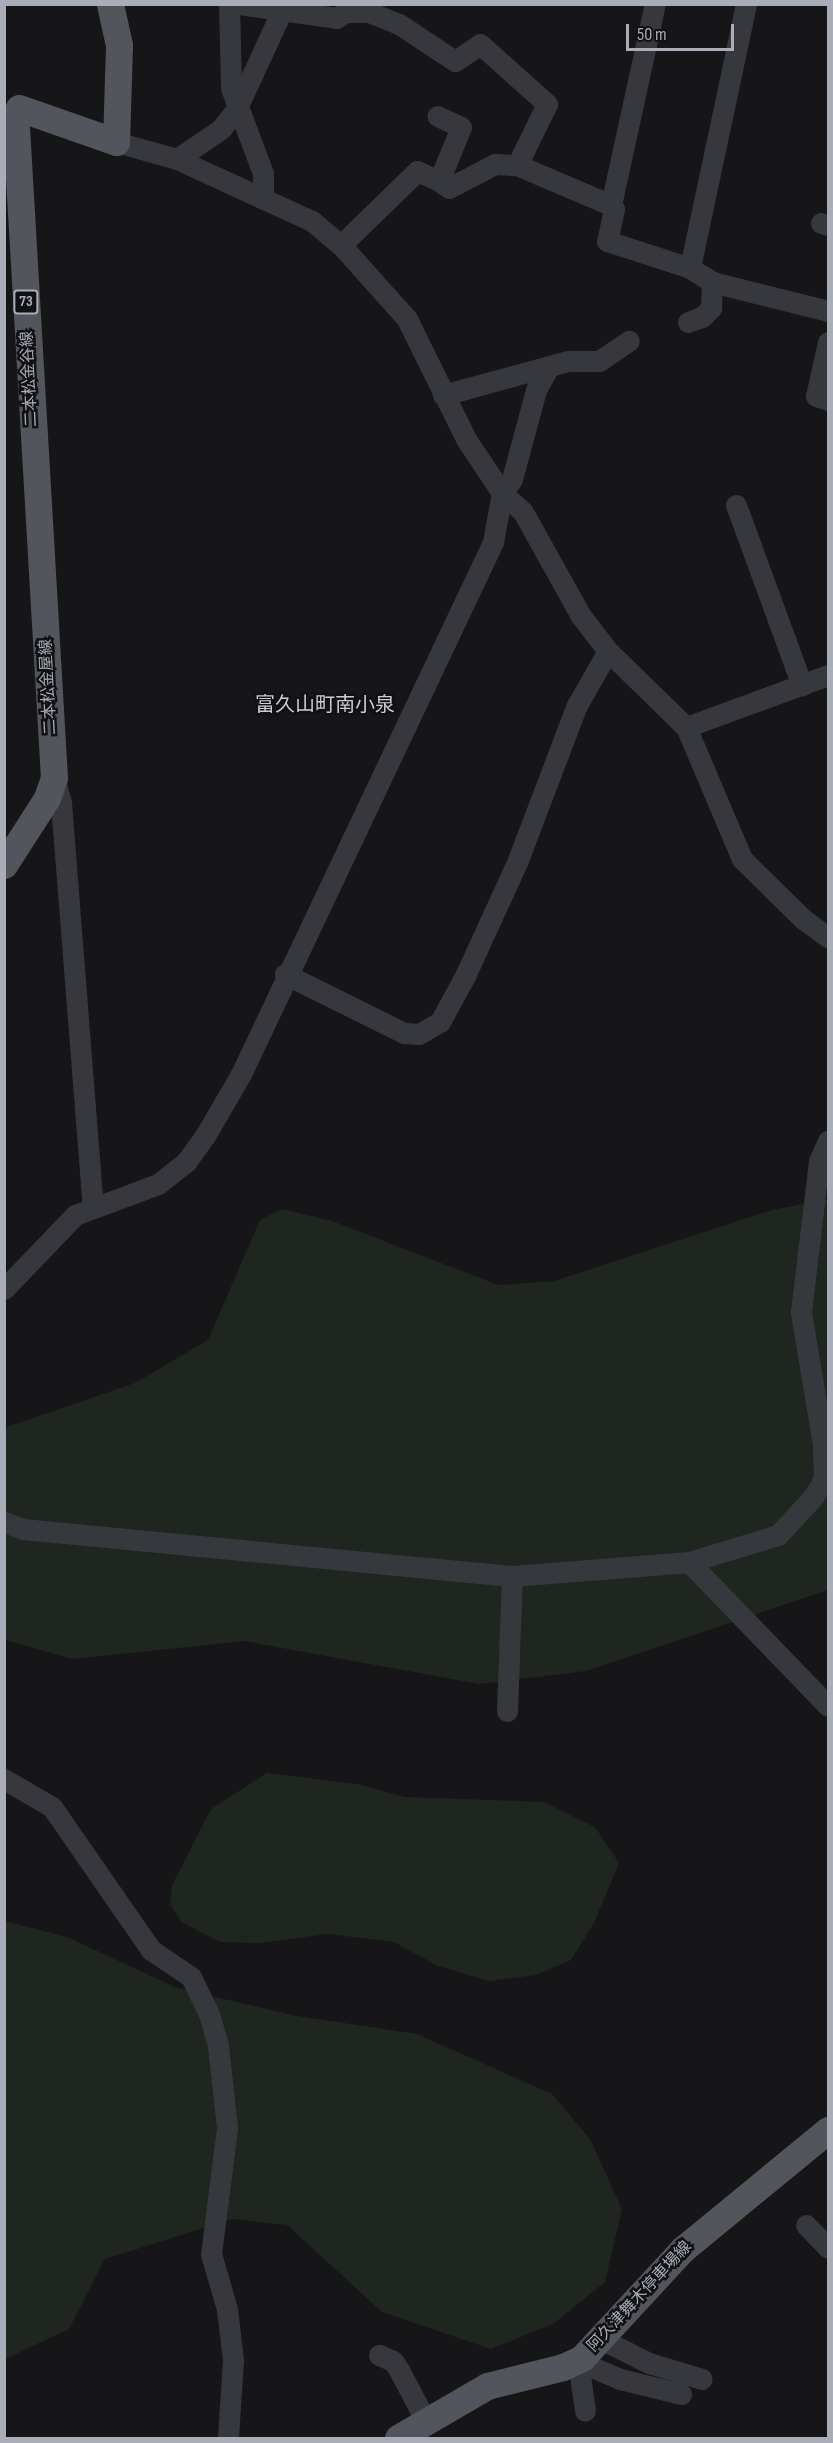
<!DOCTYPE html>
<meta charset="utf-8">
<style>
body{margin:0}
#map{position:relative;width:833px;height:2443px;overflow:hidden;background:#161618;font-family:"Sofia Sans Condensed","Noto Sans JP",sans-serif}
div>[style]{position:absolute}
.green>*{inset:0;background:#1e261f}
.minor>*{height:21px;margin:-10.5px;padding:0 10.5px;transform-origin:10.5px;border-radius:10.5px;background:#37383d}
.major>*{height:27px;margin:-13.5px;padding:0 13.5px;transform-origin:13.5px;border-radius:13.5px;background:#53555c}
span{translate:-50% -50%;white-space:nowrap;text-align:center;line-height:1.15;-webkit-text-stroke:5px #111113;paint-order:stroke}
.shield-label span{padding:2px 4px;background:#111113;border:2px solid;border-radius:4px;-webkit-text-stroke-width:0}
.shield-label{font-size:15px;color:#a8adb8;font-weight:700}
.street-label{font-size:16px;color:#a8adb8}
.quarter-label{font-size:20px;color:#c9ccd4}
.frame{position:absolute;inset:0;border:6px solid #a8adb8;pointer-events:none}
.scale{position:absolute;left:626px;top:24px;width:108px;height:27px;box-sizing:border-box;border:3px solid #a8adb8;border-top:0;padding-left:8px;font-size:18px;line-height:21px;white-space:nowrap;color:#a8adb8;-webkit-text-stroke:4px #111113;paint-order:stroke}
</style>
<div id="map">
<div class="green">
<div style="clip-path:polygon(828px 1199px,828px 1590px,586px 1671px,479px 1684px,245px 1641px,72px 1659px,5px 1640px,4px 1428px,135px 1383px,208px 1340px,260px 1220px,282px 1209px,332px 1221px,498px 1285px,554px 1281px,772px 1210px)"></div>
<div style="clip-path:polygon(267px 1773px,357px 1784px,405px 1797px,544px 1802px,595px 1827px,619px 1863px,594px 1923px,571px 1960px,536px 1975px,489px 1981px,438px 1966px,394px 1942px,328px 1934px,259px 1943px,220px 1942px,181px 1922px,170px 1904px,172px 1885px,211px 1809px)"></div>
<div style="clip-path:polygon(5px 1921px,67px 1937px,177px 1988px,297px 2016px,417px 2034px,552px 2094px,590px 2139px,622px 2209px,605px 2282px,553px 2324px,491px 2349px,382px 2312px,287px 2225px,232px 2219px,105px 2259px,69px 2329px,5px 2359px)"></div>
</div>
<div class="minor">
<div style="left:229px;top:4px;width:84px;rotate:88.6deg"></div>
<div style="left:231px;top:88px;width:91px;rotate:69.4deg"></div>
<div style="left:263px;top:173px;width:26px;rotate:90deg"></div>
<div style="left:239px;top:4px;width:98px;rotate:8.2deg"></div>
<div style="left:336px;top:18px;width:12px;rotate:-31deg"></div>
<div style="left:346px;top:12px;width:23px"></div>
<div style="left:369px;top:12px;width:32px;rotate:22deg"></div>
<div style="left:399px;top:24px;width:67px;rotate:33.5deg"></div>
<div style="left:455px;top:61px;width:30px;rotate:-34deg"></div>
<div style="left:480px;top:44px;width:90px;rotate:41.8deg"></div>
<div style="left:547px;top:104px;width:68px;rotate:116.2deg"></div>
<div style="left:746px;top:4px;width:270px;rotate:102deg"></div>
<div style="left:690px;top:268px;width:26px;rotate:32deg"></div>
<div style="left:712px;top:282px;width:120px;rotate:14deg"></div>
<div style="left:116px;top:142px;width:63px;rotate:15.6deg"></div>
<div style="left:177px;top:159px;width:149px;rotate:24.7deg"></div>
<div style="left:312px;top:221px;width:38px;rotate:40deg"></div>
<div style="left:341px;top:245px;width:62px;rotate:48.3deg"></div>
<div style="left:382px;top:291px;width:38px;rotate:48deg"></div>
<div style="left:407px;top:319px;width:134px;rotate:63.8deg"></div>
<div style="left:466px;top:439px;width:65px;rotate:56.3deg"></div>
<div style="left:502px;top:493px;width:28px;rotate:42deg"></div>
<div style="left:523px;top:512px;width:119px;rotate:60.9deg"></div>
<div style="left:581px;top:616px;width:44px;rotate:52.4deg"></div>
<div style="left:608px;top:651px;width:109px;rotate:44.3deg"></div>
<div style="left:686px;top:727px;width:143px;rotate:67deg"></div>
<div style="left:742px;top:859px;width:86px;rotate:44.5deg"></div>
<div style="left:803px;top:919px;width:31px;rotate:36deg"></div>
<div style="left:177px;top:159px;width:53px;rotate:-34.3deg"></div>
<div style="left:221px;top:129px;width:24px;rotate:-52deg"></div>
<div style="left:236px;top:110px;width:117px;rotate:-65.2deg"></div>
<div style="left:439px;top:181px;width:12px;rotate:35deg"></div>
<div style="left:449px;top:188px;width:52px;rotate:-27.6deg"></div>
<div style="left:495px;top:164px;width:22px;rotate:3deg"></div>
<div style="left:517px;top:165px;width:102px;rotate:23.1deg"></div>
<div style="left:611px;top:205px;width:206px;rotate:-77.7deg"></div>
<div style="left:611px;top:205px;width:5px;rotate:53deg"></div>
<div style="left:614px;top:209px;width:33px;rotate:102deg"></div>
<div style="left:607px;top:241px;width:87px;rotate:18deg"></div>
<div style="left:821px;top:223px;width:7px;rotate:16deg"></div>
<div style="left:341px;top:245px;width:106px;rotate:-44.2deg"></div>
<div style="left:417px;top:171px;width:24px;rotate:24deg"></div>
<div style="left:439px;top:181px;width:58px;rotate:-67.8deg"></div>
<div style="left:461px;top:127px;width:26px;rotate:-155deg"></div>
<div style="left:688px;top:322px;width:15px;rotate:-20deg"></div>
<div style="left:702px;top:317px;width:13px;rotate:-45deg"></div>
<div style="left:711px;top:308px;width:26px;rotate:-88deg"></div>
<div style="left:828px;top:342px;width:55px;rotate:102.5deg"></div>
<div style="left:816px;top:396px;width:13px;rotate:18deg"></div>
<div style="left:443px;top:395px;width:130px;rotate:-15.2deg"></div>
<div style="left:568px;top:361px;width:31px"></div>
<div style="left:599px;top:361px;width:36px;rotate:-34deg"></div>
<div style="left:736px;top:505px;width:192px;rotate:69.9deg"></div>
<div style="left:686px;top:727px;width:151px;rotate:-20.1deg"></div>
<div style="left:54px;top:778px;width:26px;rotate:74deg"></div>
<div style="left:61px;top:803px;width:404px;rotate:85.5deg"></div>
<div style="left:285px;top:974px;width:133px;rotate:26.4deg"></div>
<div style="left:404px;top:1033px;width:15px;rotate:4deg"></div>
<div style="left:419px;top:1034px;width:24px;rotate:-30deg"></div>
<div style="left:440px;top:1022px;width:52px;rotate:-61.5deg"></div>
<div style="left:465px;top:976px;width:128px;rotate:-65.4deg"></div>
<div style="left:518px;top:860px;width:164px;rotate:-69.2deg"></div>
<div style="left:576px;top:707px;width:64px;rotate:-60.3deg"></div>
<div style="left:4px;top:1289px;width:103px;rotate:-46.2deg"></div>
<div style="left:75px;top:1215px;width:89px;rotate:-20.5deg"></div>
<div style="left:158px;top:1184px;width:36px;rotate:-38deg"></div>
<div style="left:186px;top:1162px;width:32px;rotate:-54deg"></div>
<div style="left:205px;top:1136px;width:72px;rotate:-59.9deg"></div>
<div style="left:241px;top:1074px;width:589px;rotate:-64.65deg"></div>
<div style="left:493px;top:542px;width:50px;rotate:-79.6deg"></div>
<div style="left:502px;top:493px;width:17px;rotate:-54deg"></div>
<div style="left:512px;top:479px;width:92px;rotate:-74.9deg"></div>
<div style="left:536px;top:390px;width:26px;rotate:-61deg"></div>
<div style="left:4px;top:1522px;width:20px;rotate:20deg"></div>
<div style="left:23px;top:1529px;width:491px;rotate:5.5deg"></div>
<div style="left:512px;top:1576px;width:178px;rotate:-4.5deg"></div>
<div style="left:689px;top:1562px;width:93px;rotate:-16.9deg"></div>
<div style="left:778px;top:1535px;width:53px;rotate:-47.3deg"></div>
<div style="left:814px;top:1496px;width:20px;rotate:-60deg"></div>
<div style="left:824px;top:1479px;width:35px;rotate:-92deg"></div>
<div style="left:823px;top:1444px;width:134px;rotate:-99.5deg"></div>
<div style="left:801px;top:1312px;width:152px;rotate:-83.2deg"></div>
<div style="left:819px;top:1161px;width:22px;rotate:-66deg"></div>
<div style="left:689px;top:1562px;width:200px;rotate:46deg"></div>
<div style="left:507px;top:1711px;width:135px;rotate:-87.9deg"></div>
<div style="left:4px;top:1779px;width:56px;rotate:30.3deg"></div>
<div style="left:52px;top:1807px;width:174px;rotate:55.3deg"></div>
<div style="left:151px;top:1950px;width:48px;rotate:34deg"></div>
<div style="left:191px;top:1977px;width:41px;rotate:64.1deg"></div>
<div style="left:209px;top:2014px;width:33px;rotate:74deg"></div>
<div style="left:218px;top:2046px;width:82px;rotate:83.7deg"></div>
<div style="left:227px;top:2128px;width:127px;rotate:97.2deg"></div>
<div style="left:211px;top:2254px;width:57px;rotate:73.8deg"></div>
<div style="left:227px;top:2309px;width:51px;rotate:83.3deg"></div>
<div style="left:233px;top:2360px;width:78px;rotate:93.7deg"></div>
<div style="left:806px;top:2225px;width:32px;rotate:46deg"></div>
<div style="left:603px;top:2340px;width:51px;rotate:26.6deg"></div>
<div style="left:649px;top:2363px;width:55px;rotate:16.8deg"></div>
<div style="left:379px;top:2355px;width:15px;rotate:23deg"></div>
<div style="left:393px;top:2361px;width:11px;rotate:56deg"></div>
<div style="left:399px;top:2370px;width:60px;rotate:62.2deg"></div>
<div style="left:578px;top:2361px;width:46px;rotate:23.2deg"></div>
<div style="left:620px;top:2379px;width:63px;rotate:13.8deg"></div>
<div style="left:578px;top:2361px;width:50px;rotate:82deg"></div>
</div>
<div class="major">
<div style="left:4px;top:865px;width:80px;rotate:-57.3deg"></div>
<div style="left:47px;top:798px;width:21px;rotate:-71deg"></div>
<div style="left:54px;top:778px;width:653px;rotate:-93.34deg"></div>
<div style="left:16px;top:126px;width:18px;rotate:-81deg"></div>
<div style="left:19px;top:108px;width:103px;rotate:19.3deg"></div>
<div style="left:116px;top:142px;width:97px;rotate:-88.2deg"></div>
<div style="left:119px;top:45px;width:42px;rotate:-102.4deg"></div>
<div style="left:398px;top:2438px;width:103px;rotate:-30.3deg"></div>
<div style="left:487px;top:2386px;width:78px;rotate:-14deg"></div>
<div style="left:563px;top:2367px;width:21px;rotate:-25deg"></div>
<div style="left:582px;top:2358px;width:149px;rotate:-47.2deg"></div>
<div style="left:683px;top:2249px;width:188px;rotate:-39.4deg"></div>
</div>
<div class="shield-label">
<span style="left:26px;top:302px">73</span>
</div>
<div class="street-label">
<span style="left:30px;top:379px;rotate:-93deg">二本松金谷線</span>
<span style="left:49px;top:687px;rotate:-93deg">二本松金屋線</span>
<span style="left:640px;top:2297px;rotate:-47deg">阿久津舞木停車場線</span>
</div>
<div class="quarter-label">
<span style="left:325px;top:705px">富久山町南小泉</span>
</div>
<div class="frame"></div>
<div class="scale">50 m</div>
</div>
